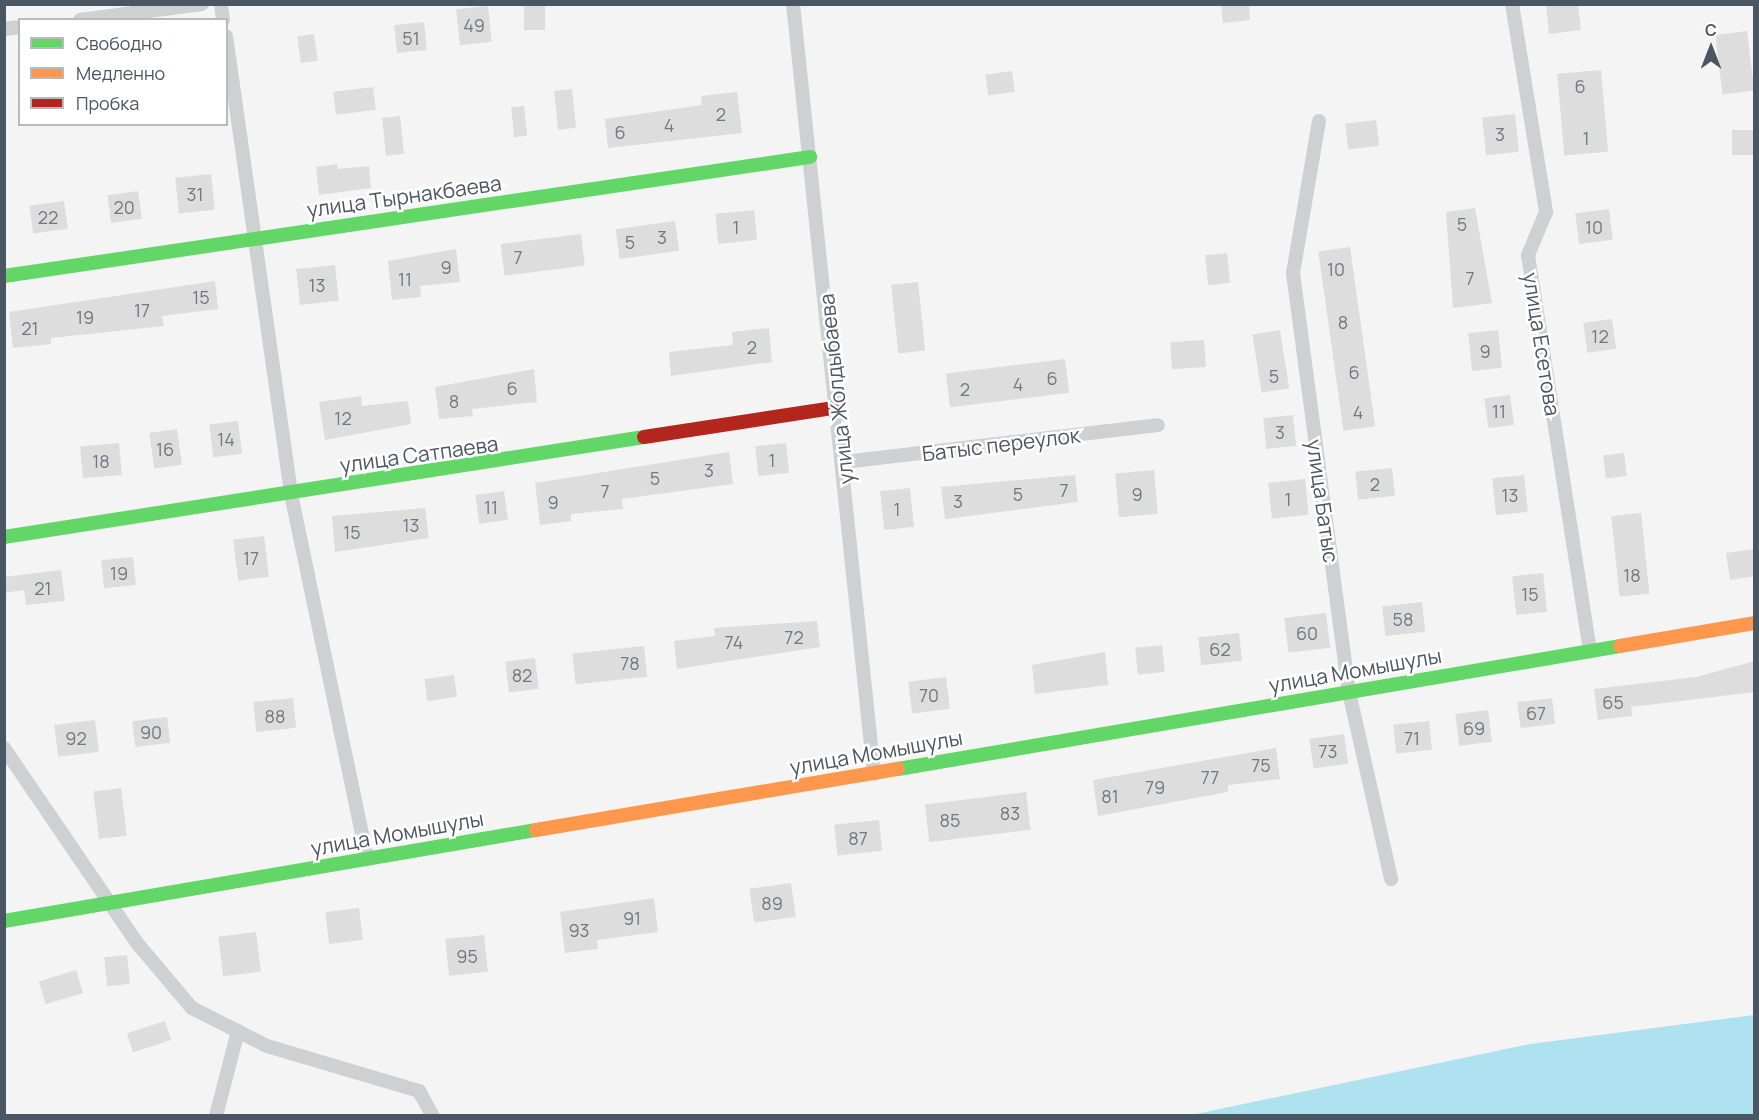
<!DOCTYPE html>
<meta charset="utf-8">
<style>
body{margin:0}
#map{position:relative;width:1759px;height:1120px;overflow:hidden;background:#f4f4f4;font-family:Manrope,sans-serif}
div>[style]{position:absolute}
.water>*{inset:0;background:#aee2f0}
.building>*{inset:0;background:#ddddde;transform-origin:0 0}
.street>*{height:14px;margin:-7px;padding:0 7px;transform-origin:7px;border-radius:7px;background:#ced0d2}
.fast>*{height:14px;margin:-7px;padding:0 7px;transform-origin:7px;border-radius:7px;background:#63d668}
.slow>*{height:14px;margin:-7px;padding:0 7px;transform-origin:7px;border-radius:7px;background:#ff974d}
.jam>*{height:14px;margin:-7px;padding:0 7px;transform-origin:7px;border-radius:7px;background:#b3261e}
span{translate:-50% -50%;white-space:nowrap;text-align:center;line-height:1.15;-webkit-text-stroke:5px #fff;paint-order:stroke}
.number-label{font-size:18px;color:#707881}
.number-label span{-webkit-text-stroke-width:0}
.street-label{font-size:21px;color:#4a5661}
.frame{position:absolute;inset:0;border:6px solid #4a5661;pointer-events:none}
.legend{position:absolute;left:18px;top:18px;width:210px;height:108px;box-sizing:border-box;background:#fff;border:2px solid #b7bbc0;margin:0;padding:8px 10px;list-style:none;font-size:18px;color:#4a5661}
.legend li{display:flex;align-items:center;gap:12px;height:30px}
.legend b{width:30px;border:2px solid #b7bbc0}
.north{position:absolute;left:1681px;top:18px;width:60px;height:60px;-webkit-text-stroke:4px #fff;paint-order:stroke;rotate:0deg;font-size:16px;font-weight:700;line-height:24px;text-align:center;color:#4a5661}
.north::after{content:'';display:block;margin:auto;width:21px;height:27px;background:#4a5661;clip-path:polygon(50% 0,100% 100%,50% 72%,0 100%)}
</style>
<div id="map">
<div class="water">
<div style="clip-path:polygon(1754px 1015px,1754px 1115px,1191px 1115px,1530px 1044px)"></div>
</div>
<div class="building">
<div style="left:524px;top:4px;width:21px;height:26px"></div>
<div style="clip-path:polygon(1221px 4px,1249px 4px,1250px 20px,1223px 23px)"></div>
<div style="clip-path:polygon(1546px 4px,1578px 4px,1581px 30px,1549px 34px)"></div>
<div style="left:488px;top:6px;width:36px;height:32px;rotate:84deg"></div>
<div style="left:424px;top:22px;width:28px;height:30px;rotate:84deg"></div>
<div style="left:1747px;top:31px;width:60px;height:32px;rotate:83deg"></div>
<div style="left:314px;top:34px;width:27px;height:17px;rotate:82deg"></div>
<div style="left:1601px;top:70px;width:82px;height:44px;rotate:85deg"></div>
<div style="left:1012px;top:71px;width:21px;height:27px;rotate:82deg"></div>
<div style="left:373px;top:87px;width:23px;height:40px;rotate:83deg"></div>
<div style="left:572px;top:89px;width:39px;height:18px;rotate:84deg"></div>
<div style="clip-path:polygon(737px 92px,742px 133px,608px 148px,605px 119px,702px 105px,701px 96px)"></div>
<div style="left:524px;top:106px;width:30px;height:13px;rotate:84deg"></div>
<div style="left:1515px;top:114px;width:38px;height:33px;rotate:84deg"></div>
<div style="left:400px;top:116px;width:38px;height:18px;rotate:84deg"></div>
<div style="left:1376px;top:120px;width:26px;height:31px;rotate:83deg"></div>
<div style="left:1755px;top:130px;width:25px;height:23px;rotate:90deg"></div>
<div style="clip-path:polygon(337px 164px,338px 169px,369px 166px,371px 188px,319px 195px,316px 167px)"></div>
<div style="left:211px;top:174px;width:36px;height:36px;rotate:84deg"></div>
<div style="left:138px;top:191px;width:28px;height:31px;rotate:82deg"></div>
<div style="left:64px;top:201px;width:28px;height:35px;rotate:82deg"></div>
<div style="clip-path:polygon(1475px 208px,1492px 303px,1453px 308px,1446px 212px)"></div>
<div style="left:1609px;top:209px;width:31px;height:34px;rotate:83deg"></div>
<div style="left:754px;top:210px;width:30px;height:39px;rotate:84deg"></div>
<div style="left:675px;top:221px;width:30px;height:60px;rotate:82deg"></div>
<div style="left:581px;top:234px;width:32px;height:81px;rotate:83deg"></div>
<div style="left:1350px;top:247px;width:181px;height:32px;rotate:82deg"></div>
<div style="clip-path:polygon(456px 249px,460px 282px,420px 286px,421px 297px,392px 300px,388px 261px)"></div>
<div style="left:1227px;top:253px;width:30px;height:22px;rotate:84deg"></div>
<div style="left:335px;top:265px;width:36px;height:39px;rotate:84deg"></div>
<div style="clip-path:polygon(215px 281px,218px 309px,162px 316px,164px 326px,51px 338px,51px 344px,13px 348px,9px 312px)"></div>
<div style="left:918px;top:282px;width:69px;height:27px;rotate:84deg"></div>
<div style="left:1612px;top:319px;width:30px;height:29px;rotate:82deg"></div>
<div style="clip-path:polygon(769px 328px,772px 362px,671px 376px,669px 352px,733px 345px,732px 332px)"></div>
<div style="left:1280px;top:330px;width:59px;height:28px;rotate:81deg"></div>
<div style="left:1498px;top:330px;width:38px;height:30px;rotate:84deg"></div>
<div style="left:1204px;top:340px;width:27px;height:34px;rotate:86deg"></div>
<div style="left:1065px;top:359px;width:34px;height:120px;rotate:83deg"></div>
<div style="clip-path:polygon(534px 369px,537px 402px,472px 409px,473px 416px,439px 419px,435px 387px)"></div>
<div style="left:1510px;top:395px;width:30px;height:26px;rotate:82deg"></div>
<div style="clip-path:polygon(361px 396px,362px 406px,408px 401px,411px 424px,325px 440px,319px 402px)"></div>
<div style="left:1293px;top:415px;width:31px;height:30px;rotate:84deg"></div>
<div style="left:238px;top:421px;width:33px;height:29px;rotate:83deg"></div>
<div style="left:177px;top:429px;width:36px;height:28px;rotate:82deg"></div>
<div style="left:119px;top:443px;width:32px;height:39px;rotate:85deg"></div>
<div style="left:786px;top:443px;width:30px;height:31px;rotate:84deg"></div>
<div style="clip-path:polygon(729px 452px,733px 484px,622px 499px,623px 509px,571px 514px,571px 521px,540px 525px,535px 483px)"></div>
<div style="left:1624px;top:453px;width:23px;height:21px;rotate:83deg"></div>
<div style="left:1392px;top:468px;width:28px;height:37px;rotate:84deg"></div>
<div style="left:1154px;top:470px;width:44px;height:39px;rotate:85deg"></div>
<div style="clip-path:polygon(1075px 475px,1078px 502px,945px 519px,941px 487px)"></div>
<div style="left:1524px;top:475px;width:37px;height:32px;rotate:84deg"></div>
<div style="left:1305px;top:479px;width:36px;height:37px;rotate:84deg"></div>
<div style="left:910px;top:488px;width:39px;height:30px;rotate:84deg"></div>
<div style="left:504px;top:491px;width:29px;height:29px;rotate:82deg"></div>
<div style="clip-path:polygon(425px 508px,429px 538px,335px 552px,332px 516px)"></div>
<div style="left:1641px;top:513px;width:81px;height:30px;rotate:84deg"></div>
<div style="left:264px;top:536px;width:41px;height:31px;rotate:83deg"></div>
<div style="clip-path:polygon(1755px 549px,1755px 576px,1730px 580px,1726px 553px)"></div>
<div style="left:133px;top:557px;width:28px;height:32px;rotate:84deg"></div>
<div style="clip-path:polygon(61px 570px,65px 601px,26px 605px,24px 590px,4px 593px,4px 577px)"></div>
<div style="left:1543px;top:573px;width:39px;height:31px;rotate:84deg"></div>
<div style="left:1422px;top:602px;width:30px;height:40px;rotate:84deg"></div>
<div style="left:1326px;top:613px;width:35px;height:42px;rotate:83deg"></div>
<div style="clip-path:polygon(817px 621px,820px 647px,677px 669px,674px 641px,715px 636px,714px 628px)"></div>
<div style="left:1239px;top:633px;width:28px;height:41px;rotate:84deg"></div>
<div style="left:1162px;top:645px;width:27px;height:27px;rotate:84deg"></div>
<div style="left:644px;top:646px;width:31px;height:72px;rotate:84deg"></div>
<div style="clip-path:polygon(1105px 652px,1108px 685px,1035px 694px,1032px 665px)"></div>
<div style="left:535px;top:658px;width:31px;height:30px;rotate:83deg"></div>
<div style="clip-path:polygon(1755px 661px,1755px 692px,1631px 707px,1632px 716px,1598px 720px,1594px 689px,1696px 677px)"></div>
<div style="left:454px;top:675px;width:22px;height:30px;rotate:82deg"></div>
<div style="left:946px;top:677px;width:32px;height:38px;rotate:83deg"></div>
<div style="left:293px;top:698px;width:30px;height:40px;rotate:84deg"></div>
<div style="left:1552px;top:698px;width:26px;height:35px;rotate:83deg"></div>
<div style="left:1488px;top:710px;width:32px;height:33px;rotate:83deg"></div>
<div style="left:167px;top:717px;width:26px;height:35px;rotate:83deg"></div>
<div style="left:95px;top:720px;width:32px;height:41px;rotate:83deg"></div>
<div style="left:1429px;top:721px;width:29px;height:36px;rotate:84deg"></div>
<div style="left:1344px;top:734px;width:30px;height:35px;rotate:82deg"></div>
<div style="clip-path:polygon(1276px 748px,1280px 779px,1228px 785px,1228px 792px,1098px 816px,1093px 780px)"></div>
<div style="left:121px;top:788px;width:48px;height:28px;rotate:83deg"></div>
<div style="left:1026px;top:792px;width:38px;height:102px;rotate:83deg"></div>
<div style="left:879px;top:820px;width:31px;height:45px;rotate:84deg"></div>
<div style="left:791px;top:883px;width:34px;height:42px;rotate:82deg"></div>
<div style="clip-path:polygon(654px 898px,658px 932px,597px 940px,598px 949px,565px 953px,560px 912px)"></div>
<div style="left:359px;top:908px;width:32px;height:34px;rotate:83deg"></div>
<div style="left:256px;top:932px;width:40px;height:38px;rotate:83deg"></div>
<div style="left:484px;top:935px;width:37px;height:39px;rotate:84deg"></div>
<div style="left:127px;top:955px;width:29px;height:23px;rotate:84deg"></div>
<div style="left:76px;top:970px;width:24px;height:39px;rotate:73deg"></div>
<div style="left:165px;top:1021px;width:20px;height:40px;rotate:72deg"></div>
</div>
<div class="street">
<div style="left:221px;top:4px;width:16px;rotate:83deg"></div>
<div style="left:793px;top:4px;width:774px;rotate:83.99deg"></div>
<div style="left:1512px;top:4px;width:211px;rotate:80.7deg"></div>
<div style="left:1546px;top:212px;width:47px;rotate:112.7deg"></div>
<div style="left:1528px;top:255px;width:401px;rotate:81.1deg"></div>
<div style="left:80px;top:20px;width:123px;rotate:-7.5deg"></div>
<div style="left:4px;top:29px;width:16px;rotate:-7deg"></div>
<div style="left:226px;top:36px;width:463px;rotate:81.9deg"></div>
<div style="left:291px;top:494px;width:373px;rotate:78.2deg"></div>
<div style="left:1319px;top:121px;width:154px;rotate:99.7deg"></div>
<div style="left:1293px;top:273px;width:423px;rotate:82.4deg"></div>
<div style="left:1349px;top:692px;width:192px;rotate:77.3deg"></div>
<div style="left:844px;top:462px;width:316px;rotate:-6.7deg"></div>
<div style="left:4px;top:748px;width:236px;rotate:55.7deg"></div>
<div style="left:137px;top:943px;width:85px;rotate:49.8deg"></div>
<div style="left:192px;top:1008px;width:84px;rotate:26.9deg"></div>
<div style="left:267px;top:1046px;width:159px;rotate:16.5deg"></div>
<div style="left:419px;top:1091px;width:29px;rotate:61deg"></div>
<div style="left:216px;top:1116px;width:88px;rotate:-75.5deg"></div>
</div>
<div class="fast">
<div style="left:4px;top:276px;width:815px;rotate:-8.4deg"></div>
<div style="left:4px;top:537px;width:648px;rotate:-8.88deg"></div>
<div style="left:898px;top:769px;width:732px;rotate:-9.67deg"></div>
<div style="left:4px;top:921px;width:540px;rotate:-9.71deg"></div>
</div>
<div class="slow">
<div style="left:1620px;top:646px;width:136px;rotate:-9.7deg"></div>
<div style="left:536px;top:830px;width:367px;rotate:-9.6deg"></div>
</div>
<div class="jam">
<div style="left:644px;top:437px;width:197px;rotate:-8.7deg"></div>
</div>
<div class="number-label">
<span style="left:474px;top:25px">49</span>
<span style="left:411px;top:38px">51</span>
<span style="left:1580px;top:86px">6</span>
<span style="left:721px;top:114px">2</span>
<span style="left:669px;top:125px">4</span>
<span style="left:620px;top:132px">6</span>
<span style="left:1500px;top:134px">3</span>
<span style="left:1586px;top:138px">1</span>
<span style="left:195px;top:194px">31</span>
<span style="left:124px;top:207px">20</span>
<span style="left:48px;top:217px">22</span>
<span style="left:1462px;top:224px">5</span>
<span style="left:736px;top:227px">1</span>
<span style="left:1594px;top:227px">10</span>
<span style="left:662px;top:237px">3</span>
<span style="left:630px;top:242px">5</span>
<span style="left:518px;top:257px">7</span>
<span style="left:446px;top:267px">9</span>
<span style="left:1336px;top:269px">10</span>
<span style="left:1470px;top:278px">7</span>
<span style="left:405px;top:279px">11</span>
<span style="left:317px;top:285px">13</span>
<span style="left:201px;top:297px">15</span>
<span style="left:142px;top:310px">17</span>
<span style="left:85px;top:317px">19</span>
<span style="left:1343px;top:322px">8</span>
<span style="left:30px;top:328px">21</span>
<span style="left:1600px;top:336px">12</span>
<span style="left:752px;top:347px">2</span>
<span style="left:1485px;top:351px">9</span>
<span style="left:1354px;top:372px">6</span>
<span style="left:1274px;top:376px">5</span>
<span style="left:1052px;top:378px">6</span>
<span style="left:1018px;top:384px">4</span>
<span style="left:512px;top:388px">6</span>
<span style="left:965px;top:389px">2</span>
<span style="left:454px;top:401px">8</span>
<span style="left:1499px;top:411px">11</span>
<span style="left:1358px;top:412px">4</span>
<span style="left:343px;top:418px">12</span>
<span style="left:1280px;top:432px">3</span>
<span style="left:226px;top:439px">14</span>
<span style="left:165px;top:449px">16</span>
<span style="left:772px;top:460px">1</span>
<span style="left:101px;top:461px">18</span>
<span style="left:709px;top:470px">3</span>
<span style="left:655px;top:478px">5</span>
<span style="left:1375px;top:484px">2</span>
<span style="left:1064px;top:490px">7</span>
<span style="left:605px;top:491px">7</span>
<span style="left:1018px;top:494px">5</span>
<span style="left:1137px;top:494px">9</span>
<span style="left:1510px;top:495px">13</span>
<span style="left:1288px;top:499px">1</span>
<span style="left:958px;top:501px">3</span>
<span style="left:553px;top:502px">9</span>
<span style="left:491px;top:507px">11</span>
<span style="left:897px;top:509px">1</span>
<span style="left:411px;top:525px">13</span>
<span style="left:352px;top:532px">15</span>
<span style="left:251px;top:558px">17</span>
<span style="left:119px;top:573px">19</span>
<span style="left:1632px;top:575px">18</span>
<span style="left:43px;top:588px">21</span>
<span style="left:1530px;top:594px">15</span>
<span style="left:1403px;top:619px">58</span>
<span style="left:1307px;top:633px">60</span>
<span style="left:794px;top:637px">72</span>
<span style="left:734px;top:642px">74</span>
<span style="left:1220px;top:649px">62</span>
<span style="left:630px;top:663px">78</span>
<span style="left:522px;top:675px">82</span>
<span style="left:929px;top:695px">70</span>
<span style="left:1613px;top:702px">65</span>
<span style="left:1536px;top:713px">67</span>
<span style="left:275px;top:716px">88</span>
<span style="left:1474px;top:728px">69</span>
<span style="left:151px;top:732px">90</span>
<span style="left:76px;top:738px">92</span>
<span style="left:1412px;top:738px">71</span>
<span style="left:1328px;top:751px">73</span>
<span style="left:1261px;top:765px">75</span>
<span style="left:1210px;top:777px">77</span>
<span style="left:1155px;top:787px">79</span>
<span style="left:1110px;top:796px">81</span>
<span style="left:1010px;top:813px">83</span>
<span style="left:950px;top:820px">85</span>
<span style="left:858px;top:838px">87</span>
<span style="left:772px;top:903px">89</span>
<span style="left:632px;top:918px">91</span>
<span style="left:579px;top:930px">93</span>
<span style="left:467px;top:956px">95</span>
</div>
<div class="street-label">
<span style="left:404px;top:196px;rotate:-8deg">улица Тырнакбаева</span>
<span style="left:1542px;top:344px;rotate:81deg">улица Есетова</span>
<span style="left:836px;top:389px;rotate:-96deg">улица Жолдыбаева</span>
<span style="left:1001px;top:444px;rotate:-7deg">Батыс переулок</span>
<span style="left:419px;top:454px;rotate:-8deg">улица Сатпаева</span>
<span style="left:1323px;top:501px;rotate:82deg">улица Батыс</span>
<span style="left:1355px;top:670px;rotate:-10deg">улица Момышулы</span>
<span style="left:876px;top:752px;rotate:-10deg">улица Момышулы</span>
<span style="left:397px;top:833px;rotate:-10deg">улица Момышулы</span>
</div>
<div class="frame"></div>
<ul class="legend">
<li><b style="height:8px;background:#63d668"></b>Свободно</li>
<li><b style="height:8px;background:#ff974d"></b>Медленно</li>
<li><b style="height:8px;background:#b3261e"></b>Пробка</li>
</ul>
<div class="north">С</div>
</div>
